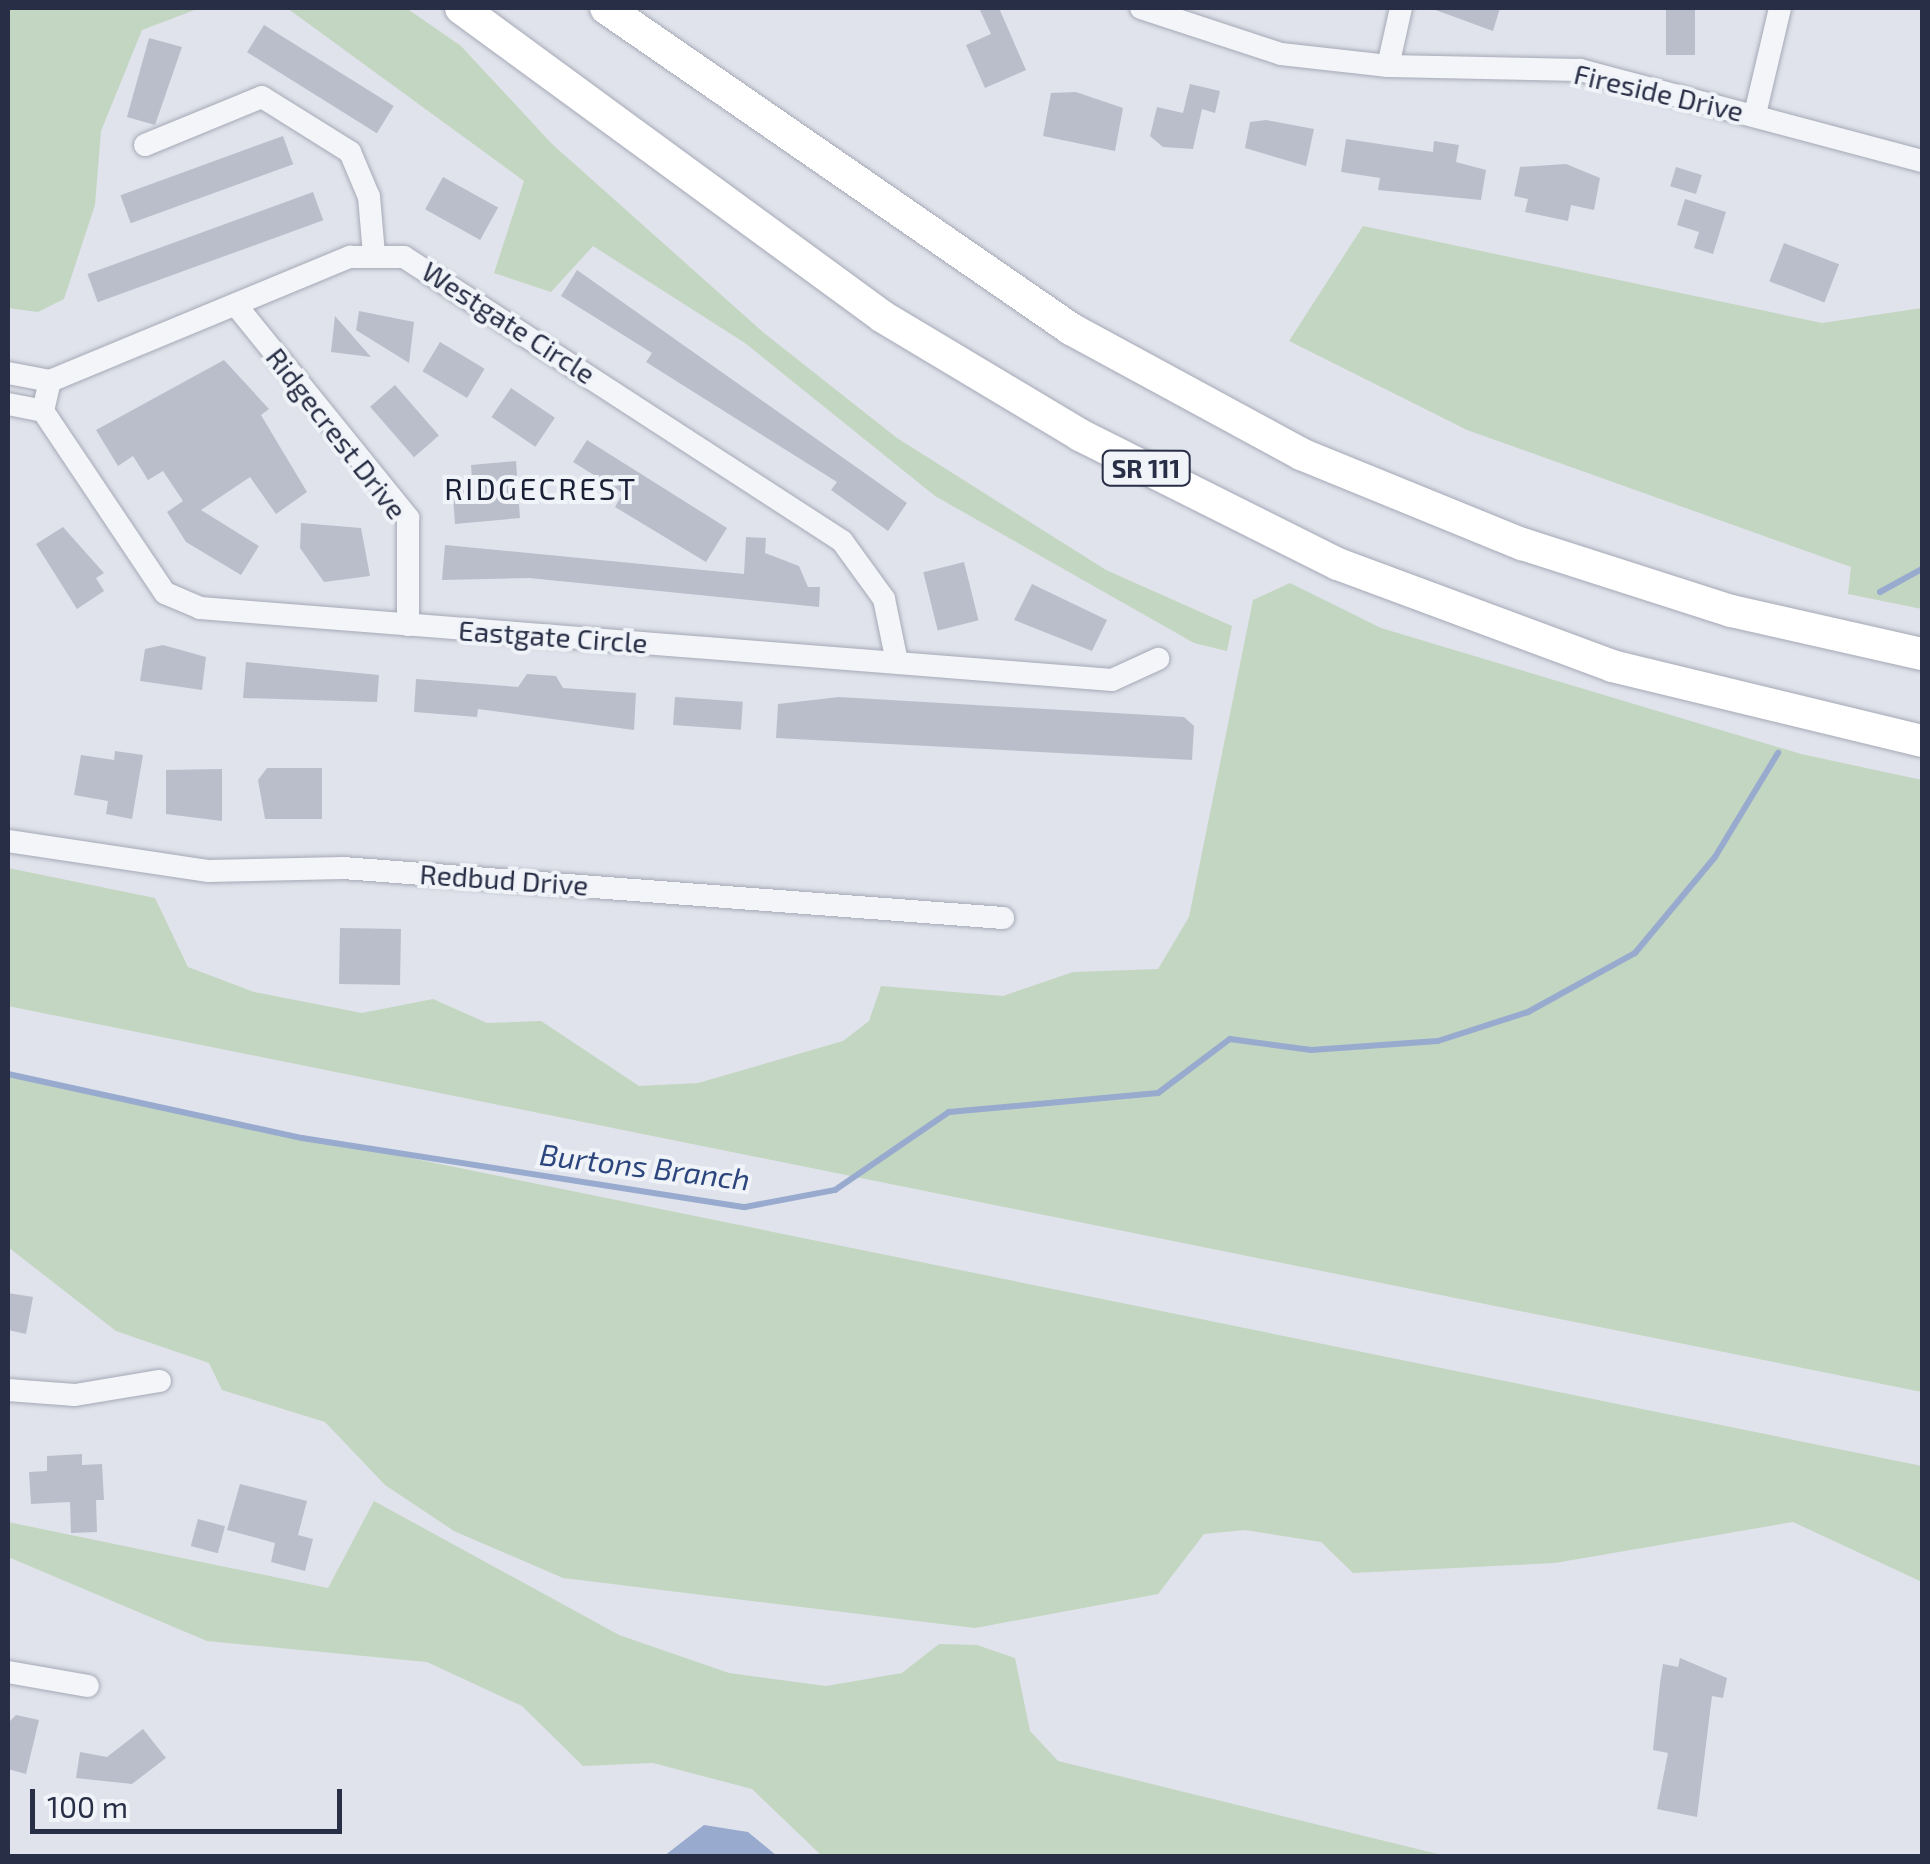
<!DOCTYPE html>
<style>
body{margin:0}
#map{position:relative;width:1930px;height:1864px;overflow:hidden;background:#e0e3eb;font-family:"Exo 2",sans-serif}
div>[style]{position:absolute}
.green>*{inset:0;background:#c3d6c1}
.water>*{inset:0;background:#98abcf}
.stream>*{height:6px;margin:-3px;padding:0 3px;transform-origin:3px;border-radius:3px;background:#98abcf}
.building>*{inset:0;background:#babecb;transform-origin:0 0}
.roads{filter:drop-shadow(0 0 2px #a5a9b6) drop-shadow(0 0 2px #a5a9b6)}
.minor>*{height:22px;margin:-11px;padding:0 11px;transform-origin:11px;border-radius:11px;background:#f4f5f9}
.highway>*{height:32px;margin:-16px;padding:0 16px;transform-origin:16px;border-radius:16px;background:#fff}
span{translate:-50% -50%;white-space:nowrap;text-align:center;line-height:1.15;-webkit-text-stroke:8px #f0f3f8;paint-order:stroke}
.shield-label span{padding:2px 8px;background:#f0f3f8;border:2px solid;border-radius:8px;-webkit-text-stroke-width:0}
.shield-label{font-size:25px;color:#272e45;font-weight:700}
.street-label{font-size:28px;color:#272e45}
.neighbourhood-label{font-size:30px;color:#191f35;letter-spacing:2.5px}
.water-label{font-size:30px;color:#2c467d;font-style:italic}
.frame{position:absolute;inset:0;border:10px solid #272e45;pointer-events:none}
.scale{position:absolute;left:30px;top:1789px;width:312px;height:45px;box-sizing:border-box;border:5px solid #272e45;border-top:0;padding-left:12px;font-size:30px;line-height:35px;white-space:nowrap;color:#272e45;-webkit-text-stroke:8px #f0f3f8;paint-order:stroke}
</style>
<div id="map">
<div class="green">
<div style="clip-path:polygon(8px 8px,200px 8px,142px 30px,101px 131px,95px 205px,64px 299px,38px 312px,8px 308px)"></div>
<div style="clip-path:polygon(287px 8px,406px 8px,461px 46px,552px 144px,764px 333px,897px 438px,1106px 570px,1232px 626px,1227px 651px,1194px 643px,935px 496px,745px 343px,593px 246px,551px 292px,494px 273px,524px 181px)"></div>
<div style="clip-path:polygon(1363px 226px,1822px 323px,1922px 308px,1922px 609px,1848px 594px,1851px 567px,1467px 430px,1289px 341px)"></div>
<div style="clip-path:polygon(1290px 583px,1381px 628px,1801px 754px,1922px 780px,1922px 1392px,8px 1006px,8px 868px,155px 898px,188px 967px,254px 992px,362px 1013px,433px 999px,487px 1023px,541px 1021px,639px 1086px,698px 1083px,843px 1041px,869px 1021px,881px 986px,1003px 996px,1073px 972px,1158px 969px,1189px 917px,1253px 600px)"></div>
<div style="clip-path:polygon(8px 1076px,1922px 1466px,1922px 1582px,1793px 1522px,1555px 1563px,1353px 1573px,1321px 1542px,1245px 1530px,1204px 1534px,1158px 1594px,975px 1628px,563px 1578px,454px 1531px,385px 1485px,325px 1422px,222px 1390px,209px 1363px,116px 1331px,8px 1247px)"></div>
<div style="clip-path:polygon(374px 1501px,619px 1635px,729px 1673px,826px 1686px,902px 1673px,939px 1644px,977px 1645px,1015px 1658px,1030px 1731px,1058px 1761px,1446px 1856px,822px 1856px,752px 1789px,653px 1763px,583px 1766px,522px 1706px,427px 1662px,207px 1641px,8px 1557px,8px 1522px,328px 1588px)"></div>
</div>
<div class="water">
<div style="clip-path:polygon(704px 1825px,748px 1832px,777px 1856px,664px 1856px)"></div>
</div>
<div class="stream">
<div style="left:1880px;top:592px;width:48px;rotate:-28.7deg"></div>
<div style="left:8px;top:1074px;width:301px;rotate:12.3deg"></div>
<div style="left:302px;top:1138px;width:448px;rotate:8.9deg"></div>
<div style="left:745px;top:1207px;width:92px;rotate:-10.7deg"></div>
<div style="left:835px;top:1190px;width:138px;rotate:-34.4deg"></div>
<div style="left:949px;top:1112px;width:210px;rotate:-5.2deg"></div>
<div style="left:1158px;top:1093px;width:90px;rotate:-36.9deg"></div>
<div style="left:1230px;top:1039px;width:82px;rotate:7.7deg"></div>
<div style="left:1311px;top:1050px;width:127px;rotate:-4.1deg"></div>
<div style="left:1438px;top:1041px;width:95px;rotate:-17.9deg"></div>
<div style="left:1528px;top:1012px;width:122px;rotate:-28.9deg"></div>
<div style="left:1635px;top:953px;width:125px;rotate:-50.2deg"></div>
<div style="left:1715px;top:857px;width:122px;rotate:-58.8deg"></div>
</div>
<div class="building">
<div style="clip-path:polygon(979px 8px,999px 8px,1026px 70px,985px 88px,966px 45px,991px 34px)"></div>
<div style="clip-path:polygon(1430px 8px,1500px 8px,1493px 31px)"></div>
<div style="left:1666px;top:8px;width:29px;height:47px"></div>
<div style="left:264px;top:25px;width:153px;height:32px;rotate:32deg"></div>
<div style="clip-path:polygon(149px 38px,182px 47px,155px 125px,127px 117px)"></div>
<div style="clip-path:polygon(1190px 84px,1220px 91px,1215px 113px,1202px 109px,1193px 149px,1163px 147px,1150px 136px,1157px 107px,1183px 113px)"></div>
<div style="clip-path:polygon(1076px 92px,1123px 108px,1115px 151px,1043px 136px,1051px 93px)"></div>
<div style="clip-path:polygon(1266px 120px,1314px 129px,1306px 166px,1245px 148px,1250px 122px)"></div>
<div style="left:283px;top:136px;width:30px;height:173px;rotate:70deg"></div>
<div style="clip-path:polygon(1346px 139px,1433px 152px,1434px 141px,1459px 145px,1456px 162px,1486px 170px,1481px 200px,1378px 190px,1380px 178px,1341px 172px)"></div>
<div style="clip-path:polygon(1566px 164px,1600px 178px,1594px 210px,1571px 205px,1568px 221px,1525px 212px,1528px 199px,1514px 196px,1520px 167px)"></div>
<div style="left:1676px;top:167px;width:27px;height:20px;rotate:17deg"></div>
<div style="left:443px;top:177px;width:63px;height:37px;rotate:29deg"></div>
<div style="left:313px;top:192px;width:30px;height:240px;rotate:70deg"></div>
<div style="clip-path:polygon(1685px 199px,1726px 212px,1713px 254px,1694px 248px,1699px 232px,1677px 225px)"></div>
<div style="left:1784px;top:243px;width:59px;height:41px;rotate:21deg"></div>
<div style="clip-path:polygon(577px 270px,907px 503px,888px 531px,831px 490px,837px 482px,646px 362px,652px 353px,561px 296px)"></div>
<div style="clip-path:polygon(359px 311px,414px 322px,409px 363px,356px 330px)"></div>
<div style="clip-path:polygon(335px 316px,371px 357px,331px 352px)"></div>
<div style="left:440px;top:342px;width:52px;height:34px;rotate:31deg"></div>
<div style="clip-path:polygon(224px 360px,269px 409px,261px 415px,307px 492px,276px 514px,250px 477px,201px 510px,259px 546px,241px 575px,186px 542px,167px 512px,183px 501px,163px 471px,148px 480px,133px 456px,118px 466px,96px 430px)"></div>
<div style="left:395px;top:385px;width:67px;height:33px;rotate:49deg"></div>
<div style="left:511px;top:388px;width:53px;height:35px;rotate:34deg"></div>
<div style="clip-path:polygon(587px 440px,727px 528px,706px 562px,615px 507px,623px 493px,573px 462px)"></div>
<div style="clip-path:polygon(516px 461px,520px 518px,455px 524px,452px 483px,472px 481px,471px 465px)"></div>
<div style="clip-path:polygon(301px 523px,361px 528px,370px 576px,324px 582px,300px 548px)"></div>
<div style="clip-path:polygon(63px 527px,104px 573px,96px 578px,104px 591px,77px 609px,36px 544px)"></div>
<div style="clip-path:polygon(746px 537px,766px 538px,765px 553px,799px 566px,808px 587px,820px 587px,819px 607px,529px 578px,442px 580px,445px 545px,744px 574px)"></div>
<div style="left:964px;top:562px;width:60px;height:42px;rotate:76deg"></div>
<div style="clip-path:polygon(1032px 584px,1107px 620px,1092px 651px,1014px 620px)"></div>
<div style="clip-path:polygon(163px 645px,206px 657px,202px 690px,140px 681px,145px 649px)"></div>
<div style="clip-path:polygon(246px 662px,379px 675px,377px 702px,243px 698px)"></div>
<div style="clip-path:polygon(527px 674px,556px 676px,563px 688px,636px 693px,634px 730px,478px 709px,477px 717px,414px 712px,416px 679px,518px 687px)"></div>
<div style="left:675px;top:697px;width:68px;height:28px;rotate:4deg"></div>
<div style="clip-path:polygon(839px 697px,1184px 717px,1194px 726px,1192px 760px,776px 738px,778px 704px)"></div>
<div style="clip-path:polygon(115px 751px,143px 755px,132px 819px,106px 814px,108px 801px,74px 795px,81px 755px,114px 760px)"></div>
<div style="clip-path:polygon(267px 768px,322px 768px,322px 819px,265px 819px,258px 780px)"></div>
<div style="clip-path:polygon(222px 769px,222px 821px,166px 814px,166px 770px)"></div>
<div style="left:340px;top:928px;width:61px;height:56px;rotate:1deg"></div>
<div style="clip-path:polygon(8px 1293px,33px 1297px,26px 1334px,8px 1330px)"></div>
<div style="clip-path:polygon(82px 1454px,82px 1465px,102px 1464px,104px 1500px,96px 1500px,97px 1532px,71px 1533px,70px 1502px,31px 1504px,29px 1472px,47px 1471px,47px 1456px)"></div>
<div style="clip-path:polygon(240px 1484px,307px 1501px,298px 1535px,313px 1539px,305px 1571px,271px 1562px,275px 1543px,227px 1530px)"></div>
<div style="left:198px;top:1519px;width:28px;height:28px;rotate:15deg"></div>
<div style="clip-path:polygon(1680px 1658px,1727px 1678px,1723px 1698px,1712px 1696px,1697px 1817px,1657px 1809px,1668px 1753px,1653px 1750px,1660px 1683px,1663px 1664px,1678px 1667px)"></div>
<div style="clip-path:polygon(16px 1715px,39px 1720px,26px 1774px,8px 1769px,8px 1723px)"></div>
<div style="clip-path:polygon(143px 1729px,166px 1758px,132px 1784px,76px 1778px,80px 1752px,107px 1757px)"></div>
</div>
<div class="roads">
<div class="minor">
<div style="left:1141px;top:8px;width:147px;rotate:18.2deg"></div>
<div style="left:1281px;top:54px;width:108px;rotate:6.4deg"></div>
<div style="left:1388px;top:66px;width:59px;rotate:-77.4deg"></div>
<div style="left:1388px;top:66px;width:192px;rotate:1.2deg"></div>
<div style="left:1580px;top:70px;width:354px;rotate:14.9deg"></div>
<div style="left:1755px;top:114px;width:109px;rotate:-76.7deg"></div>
<div style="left:145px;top:145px;width:126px;rotate:-22.3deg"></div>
<div style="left:262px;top:97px;width:104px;rotate:32deg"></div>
<div style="left:350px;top:152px;width:49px;rotate:67.1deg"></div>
<div style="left:369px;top:197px;width:57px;rotate:85deg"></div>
<div style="left:239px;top:309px;width:269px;rotate:51deg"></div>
<div style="left:408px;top:518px;width:107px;rotate:90deg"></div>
<div style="left:8px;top:373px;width:43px;rotate:10.8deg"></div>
<div style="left:8px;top:404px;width:36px;rotate:11deg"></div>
<div style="left:43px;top:411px;width:219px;rotate:56.2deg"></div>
<div style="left:165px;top:593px;width:38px;rotate:23deg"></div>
<div style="left:200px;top:608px;width:915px;rotate:4.51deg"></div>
<div style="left:1112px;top:680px;width:51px;rotate:-24.5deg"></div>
<div style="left:43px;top:411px;width:31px;rotate:-77deg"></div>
<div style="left:50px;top:381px;width:325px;rotate:-22.5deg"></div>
<div style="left:350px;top:257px;width:54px"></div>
<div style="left:404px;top:257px;width:522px;rotate:32.96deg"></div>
<div style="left:842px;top:541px;width:72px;rotate:54.1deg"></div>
<div style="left:884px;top:599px;width:64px;rotate:78.3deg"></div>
<div style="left:8px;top:841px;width:203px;rotate:8.5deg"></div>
<div style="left:209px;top:871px;width:134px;rotate:-1.3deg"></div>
<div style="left:343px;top:868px;width:662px;rotate:4.33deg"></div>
<div style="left:8px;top:1390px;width:67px;rotate:4.3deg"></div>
<div style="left:75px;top:1395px;width:86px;rotate:-9.4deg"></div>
<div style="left:8px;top:1672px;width:81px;rotate:9.9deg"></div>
</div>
<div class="highway">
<div style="left:461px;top:8px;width:523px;rotate:36.21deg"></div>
<div style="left:883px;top:317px;width:230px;rotate:30.9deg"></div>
<div style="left:1080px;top:435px;width:288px;rotate:26.6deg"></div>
<div style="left:1338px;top:564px;width:292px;rotate:20.4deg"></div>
<div style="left:1612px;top:666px;width:319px;rotate:13.6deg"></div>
<div style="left:606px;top:8px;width:565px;rotate:34.62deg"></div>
<div style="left:1071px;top:329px;width:262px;rotate:28.5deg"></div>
<div style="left:1301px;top:454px;width:239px;rotate:22.2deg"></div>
<div style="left:1522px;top:544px;width:219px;rotate:17.8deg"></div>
<div style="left:1731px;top:611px;width:196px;rotate:12.7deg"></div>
</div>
</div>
<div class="shield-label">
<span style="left:1146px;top:468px">SR 111</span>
</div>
<div class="street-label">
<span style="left:1659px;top:92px;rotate:13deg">Fireside Drive</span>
<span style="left:509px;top:322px;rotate:33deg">Westgate Circle</span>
<span style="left:337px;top:433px;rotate:52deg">Ridgecrest Drive</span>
<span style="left:553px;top:636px;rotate:4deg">Eastgate Circle</span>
<span style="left:504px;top:879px;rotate:4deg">Redbud Drive</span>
</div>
<div class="neighbourhood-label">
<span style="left:541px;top:488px">RIDGECREST</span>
</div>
<div class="water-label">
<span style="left:645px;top:1166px;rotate:7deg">Burtons Branch</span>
</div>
<div class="frame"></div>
<div class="scale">100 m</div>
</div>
